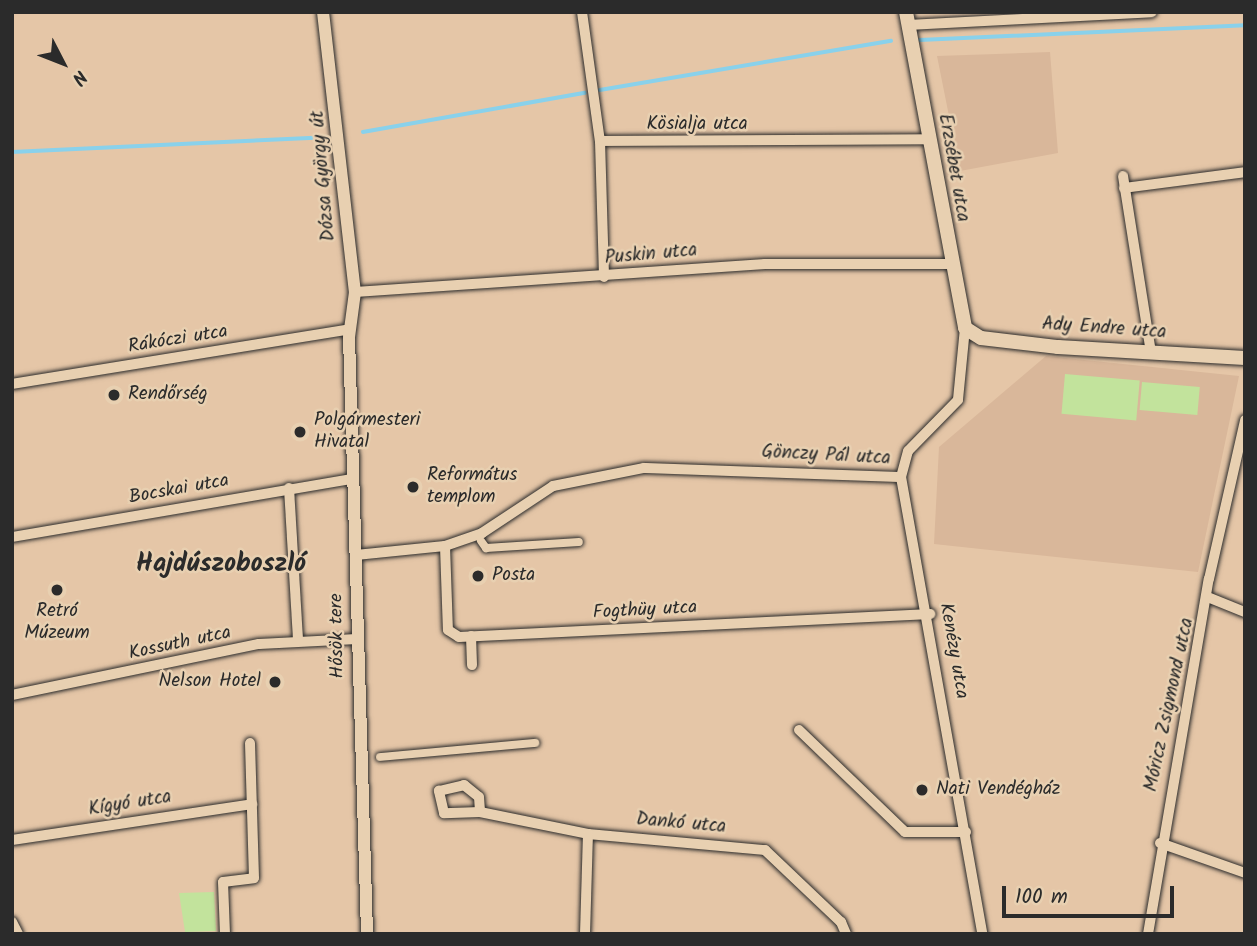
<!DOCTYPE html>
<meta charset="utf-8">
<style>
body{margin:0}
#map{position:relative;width:1257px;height:946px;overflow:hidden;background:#e5c6a7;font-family:Kalam,sans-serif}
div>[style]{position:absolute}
.built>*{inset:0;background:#d9b79a}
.green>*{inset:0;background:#c2e39c;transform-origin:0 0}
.stream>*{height:3.5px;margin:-1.75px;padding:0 1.75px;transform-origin:1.75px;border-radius:1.75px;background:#89d1eb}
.roads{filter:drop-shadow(0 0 2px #2b2b2b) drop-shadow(0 0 2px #2b2b2b)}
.pedestrian>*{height:8px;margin:-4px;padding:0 4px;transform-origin:4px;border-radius:4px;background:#e8d0b1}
.minor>*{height:10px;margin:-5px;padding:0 5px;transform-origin:5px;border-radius:5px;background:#e8d0b1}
.tertiary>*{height:12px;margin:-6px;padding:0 6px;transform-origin:6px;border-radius:6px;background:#e8d0b1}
.secondary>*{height:14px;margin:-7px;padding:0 7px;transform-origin:7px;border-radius:7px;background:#e8d0b1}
.dots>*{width:19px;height:19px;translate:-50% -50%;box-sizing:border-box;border:4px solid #e8d0b1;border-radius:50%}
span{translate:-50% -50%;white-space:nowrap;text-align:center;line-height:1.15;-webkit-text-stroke:5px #e8d0b1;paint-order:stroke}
.street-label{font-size:19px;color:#2b2b2b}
.poi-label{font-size:19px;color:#2b2b2b}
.left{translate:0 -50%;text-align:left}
.right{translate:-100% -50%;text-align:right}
.district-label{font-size:26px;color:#2b2b2b;font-weight:700}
.frame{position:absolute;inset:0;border:14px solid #2b2b2b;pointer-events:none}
.north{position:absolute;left:28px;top:28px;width:70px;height:70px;-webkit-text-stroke:5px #e8d0b1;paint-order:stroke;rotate:132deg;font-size:19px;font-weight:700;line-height:28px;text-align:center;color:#2b2b2b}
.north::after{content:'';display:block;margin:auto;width:24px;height:32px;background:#2b2b2b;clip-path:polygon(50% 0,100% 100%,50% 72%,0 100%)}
.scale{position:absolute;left:1002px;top:886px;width:172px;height:32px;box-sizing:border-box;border:4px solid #2b2b2b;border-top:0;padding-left:9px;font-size:21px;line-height:24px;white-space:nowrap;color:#2b2b2b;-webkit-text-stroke:5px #e8d0b1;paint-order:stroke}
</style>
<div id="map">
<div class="built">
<div style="clip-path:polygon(1050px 52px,1058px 153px,960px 171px,937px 56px)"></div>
<div style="clip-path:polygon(1046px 356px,1239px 376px,1198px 572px,934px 544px,939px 447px)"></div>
</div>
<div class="green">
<div style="left:1065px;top:374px;width:75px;height:40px;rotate:5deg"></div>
<div style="left:1142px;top:382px;width:58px;height:28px;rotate:5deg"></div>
<div style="clip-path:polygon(214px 892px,216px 931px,185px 932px,179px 893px)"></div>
</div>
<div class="stream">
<div style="left:920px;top:40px;width:325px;rotate:-2.6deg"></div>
<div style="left:600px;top:90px;width:295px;rotate:-9.6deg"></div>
<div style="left:363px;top:132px;width:225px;rotate:-10deg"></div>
<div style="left:12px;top:152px;width:314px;rotate:-2.7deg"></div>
</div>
<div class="roads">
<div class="pedestrian">
<div style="left:481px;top:541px;width:9px;rotate:54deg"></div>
<div style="left:486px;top:548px;width:93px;rotate:-3.7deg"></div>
<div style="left:380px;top:757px;width:156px;rotate:-5.2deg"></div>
</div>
<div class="minor">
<div style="left:582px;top:12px;width:130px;rotate:82.1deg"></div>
<div style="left:600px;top:141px;width:136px;rotate:88.3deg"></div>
<div style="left:908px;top:25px;width:244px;rotate:-3deg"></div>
<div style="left:600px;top:141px;width:329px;rotate:-0.3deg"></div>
<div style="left:1123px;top:176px;width:178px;rotate:81deg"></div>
<div style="left:1124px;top:188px;width:122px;rotate:-7.5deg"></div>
<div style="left:355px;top:292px;width:411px;rotate:-3.9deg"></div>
<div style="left:765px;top:264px;width:185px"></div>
<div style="left:965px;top:328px;width:72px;rotate:95.6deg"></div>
<div style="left:958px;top:400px;width:71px;rotate:134.4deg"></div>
<div style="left:908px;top:451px;width:27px;rotate:105deg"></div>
<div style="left:901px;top:477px;width:464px;rotate:79.9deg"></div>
<div style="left:12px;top:384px;width:342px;rotate:-9.2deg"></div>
<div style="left:289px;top:488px;width:150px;rotate:86.6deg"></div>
<div style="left:12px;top:537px;width:346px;rotate:-9.7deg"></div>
<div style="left:445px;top:546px;width:84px;rotate:88deg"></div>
<div style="left:448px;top:630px;width:13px;rotate:32deg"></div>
<div style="left:459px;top:637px;width:472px;rotate:-2.8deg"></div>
<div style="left:356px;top:555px;width:89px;rotate:-5.8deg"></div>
<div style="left:445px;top:546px;width:39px;rotate:-19deg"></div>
<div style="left:482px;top:533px;width:85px;rotate:-33.5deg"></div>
<div style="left:553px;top:486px;width:93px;rotate:-11.2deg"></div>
<div style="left:644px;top:468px;width:257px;rotate:2deg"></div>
<div style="left:1210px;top:598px;width:38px;rotate:22deg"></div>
<div style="left:471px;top:636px;width:29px;rotate:88deg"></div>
<div style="left:12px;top:695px;width:252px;rotate:-11.7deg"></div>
<div style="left:259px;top:644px;width:98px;rotate:-2.9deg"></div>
<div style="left:799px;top:730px;width:147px;rotate:43.9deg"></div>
<div style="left:905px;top:832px;width:61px"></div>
<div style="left:480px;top:812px;width:36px;rotate:178deg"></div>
<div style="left:444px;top:813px;width:23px;rotate:-103deg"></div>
<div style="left:439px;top:791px;width:26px;rotate:-13deg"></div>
<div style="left:464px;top:785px;width:19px;rotate:39deg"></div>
<div style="left:479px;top:797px;width:15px;rotate:86deg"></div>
<div style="left:480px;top:812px;width:110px;rotate:11.5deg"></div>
<div style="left:588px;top:834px;width:178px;rotate:5.2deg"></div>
<div style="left:765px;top:850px;width:105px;rotate:43.5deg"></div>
<div style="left:841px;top:922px;width:13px;rotate:67deg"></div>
<div style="left:12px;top:840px;width:243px;rotate:-8.5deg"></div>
<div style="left:1160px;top:843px;width:90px;rotate:19.4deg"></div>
<div style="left:12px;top:922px;width:13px;rotate:63deg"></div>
<div style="left:225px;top:934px;width:52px;rotate:-92.2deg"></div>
<div style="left:223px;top:882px;width:31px;rotate:-7deg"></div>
<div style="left:254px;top:878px;width:135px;rotate:-91.7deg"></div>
<div style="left:585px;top:934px;width:100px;rotate:-88.3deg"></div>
<div style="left:1148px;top:934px;width:360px;rotate:-80.3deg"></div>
<div style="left:1209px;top:579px;width:163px;rotate:-77.2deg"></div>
</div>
<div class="tertiary">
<div style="left:323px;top:12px;width:282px;rotate:83.5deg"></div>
<div style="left:355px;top:292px;width:45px;rotate:97.6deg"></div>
<div style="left:349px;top:337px;width:597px;rotate:88.27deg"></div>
</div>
<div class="secondary">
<div style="left:906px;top:12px;width:321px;rotate:79.4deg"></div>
<div style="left:965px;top:328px;width:19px;rotate:32deg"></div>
<div style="left:981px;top:338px;width:78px;rotate:6.7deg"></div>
<div style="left:1058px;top:347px;width:187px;rotate:3.4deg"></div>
</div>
</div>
<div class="dots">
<div style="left:114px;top:395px;background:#2b2b2b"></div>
<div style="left:300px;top:432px;background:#2b2b2b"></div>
<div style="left:413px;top:487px;background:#2b2b2b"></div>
<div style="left:478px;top:576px;background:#2b2b2b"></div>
<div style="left:57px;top:590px;background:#2b2b2b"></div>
<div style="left:275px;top:682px;background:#2b2b2b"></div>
<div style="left:922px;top:790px;background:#2b2b2b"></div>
</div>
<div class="street-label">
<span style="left:697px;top:125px">Kösialja utca</span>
<span style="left:953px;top:168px;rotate:80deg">Erzsébet utca</span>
<span style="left:324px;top:176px;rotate:-95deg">Dózsa György út</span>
<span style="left:651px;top:255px;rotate:-5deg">Puskin utca</span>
<span style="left:1104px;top:329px;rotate:4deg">Ady Endre utca</span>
<span style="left:178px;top:340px;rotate:-9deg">Rákóczi utca</span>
<span style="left:826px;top:456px;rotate:3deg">Gönczy Pál utca</span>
<span style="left:179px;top:490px;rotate:-10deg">Bocskai utca</span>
<span style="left:645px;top:611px;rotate:-3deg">Fogthüy utca</span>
<span style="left:338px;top:636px;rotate:-91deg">Hősök tere</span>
<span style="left:180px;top:644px;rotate:-12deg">Kossuth utca</span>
<span style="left:953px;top:651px;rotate:80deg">Kenézy utca</span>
<span style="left:1170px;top:705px;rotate:-78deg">Móricz Zsigmond utca</span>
<span style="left:130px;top:804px;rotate:-9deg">Kígyó utca</span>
<span style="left:681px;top:824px;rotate:5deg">Dankó utca</span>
</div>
<div class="poi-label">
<span class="left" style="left:128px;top:395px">Rendőrség</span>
<span class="left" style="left:314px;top:432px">Polgármesteri<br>Hivatal</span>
<span class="left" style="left:427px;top:487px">Református<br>templom</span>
<span class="left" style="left:492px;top:576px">Posta</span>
<span style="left:57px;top:623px">Retró<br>Múzeum</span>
<span class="right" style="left:261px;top:682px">Nelson Hotel</span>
<span class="left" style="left:936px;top:790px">Nati Vendégház</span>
</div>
<div class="district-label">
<span style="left:221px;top:565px">Hajdúszoboszló</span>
</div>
<div class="frame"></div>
<div class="north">N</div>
<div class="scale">100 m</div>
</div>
